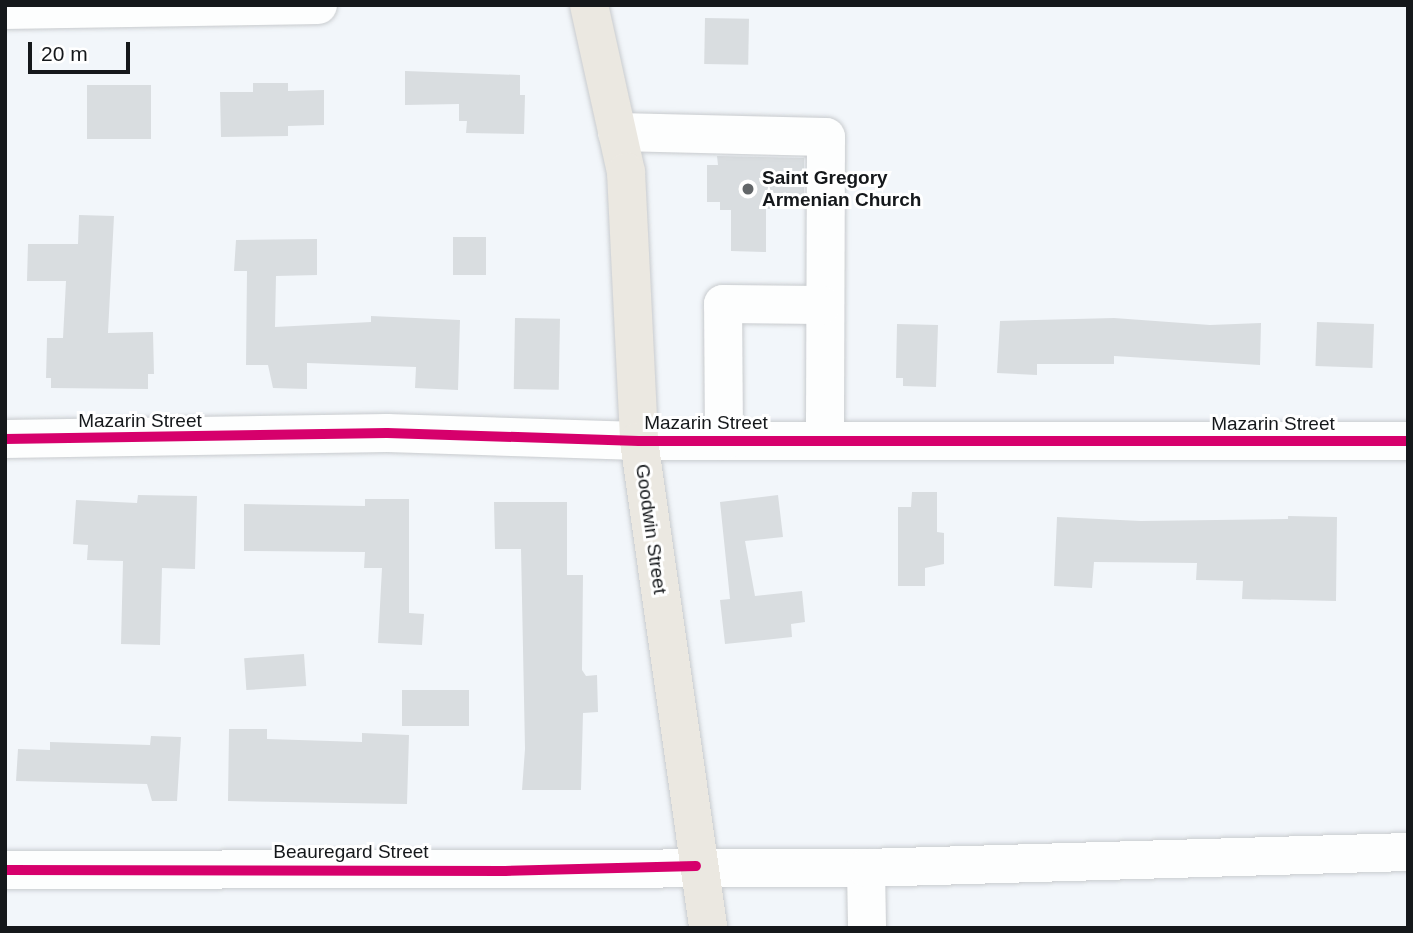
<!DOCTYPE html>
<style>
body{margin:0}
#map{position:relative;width:1413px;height:933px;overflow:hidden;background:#f2f6fa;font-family:Helvetica,sans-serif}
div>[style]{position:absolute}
.building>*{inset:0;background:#d9dde0;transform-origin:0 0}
.roads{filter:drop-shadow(0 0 2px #c8cbce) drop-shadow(0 0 2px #c8cbce)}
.minor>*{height:38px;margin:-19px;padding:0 19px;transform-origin:19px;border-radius:19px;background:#fdfefe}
.major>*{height:38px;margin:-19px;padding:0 19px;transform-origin:19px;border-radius:19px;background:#ebe8e1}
.cycleway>*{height:10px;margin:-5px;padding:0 5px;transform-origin:5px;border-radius:5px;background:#d6006c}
.dots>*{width:19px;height:19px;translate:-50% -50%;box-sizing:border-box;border:4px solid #fff;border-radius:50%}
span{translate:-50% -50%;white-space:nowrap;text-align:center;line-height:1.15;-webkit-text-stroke:6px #fff;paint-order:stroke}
.poi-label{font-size:19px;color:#15181b;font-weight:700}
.left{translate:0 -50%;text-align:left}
.street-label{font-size:19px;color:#15181b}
.frame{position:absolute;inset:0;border:7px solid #15181b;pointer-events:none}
.scale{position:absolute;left:28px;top:42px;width:102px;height:32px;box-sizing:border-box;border:4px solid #15181b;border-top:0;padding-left:9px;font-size:21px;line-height:24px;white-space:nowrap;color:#15181b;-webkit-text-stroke:5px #fff;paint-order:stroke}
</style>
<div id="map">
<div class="building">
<div style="left:705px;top:18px;width:44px;height:46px;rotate:1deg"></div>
<div style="clip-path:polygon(405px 71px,520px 75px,520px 95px,525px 95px,524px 134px,466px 133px,467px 121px,459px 121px,459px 104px,405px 105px)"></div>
<div style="clip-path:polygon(253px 83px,288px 83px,288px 91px,324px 90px,324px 125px,288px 126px,288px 136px,221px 137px,220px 92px,253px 92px)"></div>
<div style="left:151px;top:85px;width:54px;height:64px;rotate:90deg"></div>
<div style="clip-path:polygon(717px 156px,804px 158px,804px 208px,766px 209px,766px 252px,731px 251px,731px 210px,720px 210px,720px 202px,707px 202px,707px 165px,718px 165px)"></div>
<div style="clip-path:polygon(79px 215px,114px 216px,108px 333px,153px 332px,154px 374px,148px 374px,148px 389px,51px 388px,51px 378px,46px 378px,47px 338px,63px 338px,66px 281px,27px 281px,28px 244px,78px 244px)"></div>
<div style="left:486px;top:237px;width:38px;height:33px;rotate:90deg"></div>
<div style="clip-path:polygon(317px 239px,317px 275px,276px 276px,275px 327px,371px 322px,371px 316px,460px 320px,458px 390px,415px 388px,416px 367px,307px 363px,307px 389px,273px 388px,268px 365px,246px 365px,247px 271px,234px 271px,236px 240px)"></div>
<div style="left:515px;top:318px;width:45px;height:71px;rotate:1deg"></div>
<div style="clip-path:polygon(1114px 318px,1210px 325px,1261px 323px,1260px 365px,1114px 356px,1114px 364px,1037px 364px,1037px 375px,997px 373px,1000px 321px)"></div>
<div style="left:1317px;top:322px;width:57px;height:44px;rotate:2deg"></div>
<div style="clip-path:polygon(897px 324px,938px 325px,936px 387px,903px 386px,903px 378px,896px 378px)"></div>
<div style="clip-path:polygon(912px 492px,937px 492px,937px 532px,944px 533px,944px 564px,925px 568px,925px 586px,898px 586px,898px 507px,911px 507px)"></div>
<div style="clip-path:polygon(138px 495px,197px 496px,195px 569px,162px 568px,160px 645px,121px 644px,123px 561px,87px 560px,88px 545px,73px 544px,76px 500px,137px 503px)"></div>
<div style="clip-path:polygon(778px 495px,783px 537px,745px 541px,755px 596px,802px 591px,805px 622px,791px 624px,792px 637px,725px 644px,720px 600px,730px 599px,720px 502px)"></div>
<div style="clip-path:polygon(365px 499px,409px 499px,409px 613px,424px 614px,422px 645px,378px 643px,382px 568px,364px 568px,365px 552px,244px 551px,244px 504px,365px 506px)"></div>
<div style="clip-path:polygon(494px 502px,567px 502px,567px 575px,583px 575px,582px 670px,586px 676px,597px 675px,598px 712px,583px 713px,581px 790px,522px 790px,525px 749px,521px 549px,495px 549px)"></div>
<div style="clip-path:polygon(1288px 516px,1337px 517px,1336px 601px,1242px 599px,1243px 581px,1196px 580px,1197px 563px,1094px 562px,1092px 588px,1054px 586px,1057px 517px,1141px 521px,1288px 519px)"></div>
<div style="left:304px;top:654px;width:32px;height:60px;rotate:86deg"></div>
<div style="left:402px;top:690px;width:67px;height:36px"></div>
<div style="clip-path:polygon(229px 729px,267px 729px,267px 739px,362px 742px,362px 733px,409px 735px,407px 804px,228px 801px)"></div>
<div style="clip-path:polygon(151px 736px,181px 737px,177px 801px,152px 801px,147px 784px,16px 781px,18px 749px,50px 750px,50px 742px,150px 745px)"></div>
</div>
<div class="roads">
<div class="minor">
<div style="left:5px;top:10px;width:313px;rotate:-0.9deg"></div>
<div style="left:617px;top:132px;width:209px;rotate:1.4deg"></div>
<div style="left:826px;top:137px;width:304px;rotate:90.2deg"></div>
<div style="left:5px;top:439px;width:382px;rotate:-0.9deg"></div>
<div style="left:387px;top:433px;width:252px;rotate:1.8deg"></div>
<div style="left:639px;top:441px;width:769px"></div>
<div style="left:724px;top:441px;width:137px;rotate:-90.4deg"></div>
<div style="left:723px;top:304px;width:99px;rotate:0.6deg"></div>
<div style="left:866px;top:868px;width:60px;rotate:89deg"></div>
<div style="left:5px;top:870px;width:861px;rotate:-0.13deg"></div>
<div style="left:866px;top:868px;width:542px;rotate:-1.69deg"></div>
</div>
<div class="major">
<div style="left:589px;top:5px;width:171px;rotate:77.5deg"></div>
<div style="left:626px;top:172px;width:269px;rotate:87.2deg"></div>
<div style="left:639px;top:441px;width:492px;rotate:81.9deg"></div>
</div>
</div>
<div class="cycleway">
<div style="left:5px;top:439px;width:382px;rotate:-0.9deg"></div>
<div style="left:387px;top:433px;width:252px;rotate:1.8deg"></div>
<div style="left:639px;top:441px;width:769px"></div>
<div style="left:5px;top:870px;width:500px;rotate:0.11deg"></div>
<div style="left:505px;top:871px;width:191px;rotate:-1.5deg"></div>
</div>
<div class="dots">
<div style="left:748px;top:189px;background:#626669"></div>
</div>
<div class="poi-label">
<span class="left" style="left:762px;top:189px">Saint Gregory<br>Armenian Church</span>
</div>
<div class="street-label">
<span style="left:140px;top:421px">Mazarin Street</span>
<span style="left:706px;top:423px">Mazarin Street</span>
<span style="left:1273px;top:424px">Mazarin Street</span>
<span style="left:651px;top:529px;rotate:82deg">Goodwin Street</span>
<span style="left:351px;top:852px">Beauregard Street</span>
</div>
<div class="frame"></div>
<div class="scale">20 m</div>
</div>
